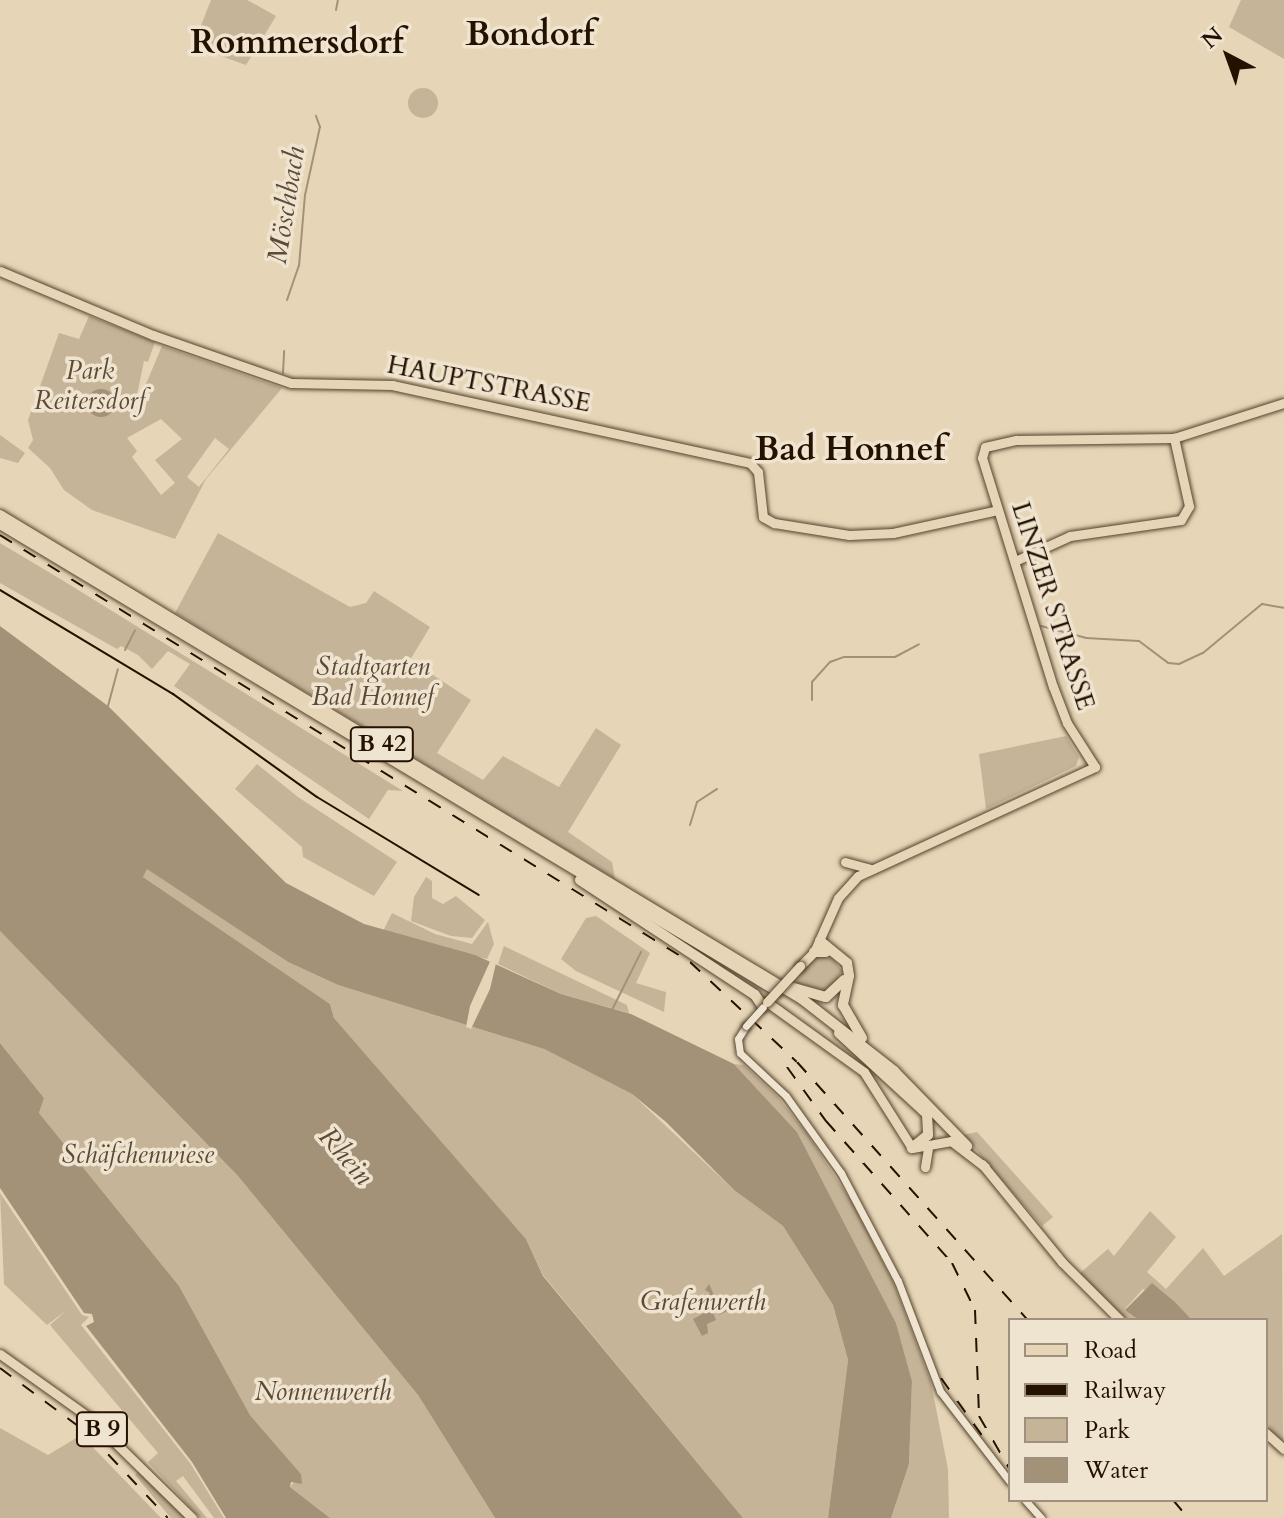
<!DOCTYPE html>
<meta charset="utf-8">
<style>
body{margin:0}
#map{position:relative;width:1284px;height:1518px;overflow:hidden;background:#e6d5b6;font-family:Cardo,serif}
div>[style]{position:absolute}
.green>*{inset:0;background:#c5b497}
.round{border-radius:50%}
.water>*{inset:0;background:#a49278}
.pier>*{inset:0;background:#e6d5b6}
.stream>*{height:2px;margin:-1px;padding:0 1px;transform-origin:1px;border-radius:1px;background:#a49278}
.roads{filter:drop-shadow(0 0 2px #54422e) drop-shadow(0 0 2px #54422e)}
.minor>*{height:7px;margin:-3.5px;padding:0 3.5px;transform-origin:3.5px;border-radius:3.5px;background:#efe4d0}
.major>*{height:9px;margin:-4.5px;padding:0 4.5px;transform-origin:4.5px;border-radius:4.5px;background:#e6d5b6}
.highway>*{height:10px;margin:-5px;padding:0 5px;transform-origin:5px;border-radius:5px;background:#e6d5b6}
.tram>*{height:2px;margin:-1px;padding:0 1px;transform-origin:1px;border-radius:1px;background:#241100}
.rail>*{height:2px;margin-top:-1px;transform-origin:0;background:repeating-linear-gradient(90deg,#241100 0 14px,transparent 0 28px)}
.bridges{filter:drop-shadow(0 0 2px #54422e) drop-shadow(0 0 2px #54422e)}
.minor-bridge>*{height:7px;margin:-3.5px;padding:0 3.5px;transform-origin:3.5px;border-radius:3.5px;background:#efe4d0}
.major-bridge>*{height:9px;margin:-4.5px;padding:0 4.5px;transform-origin:4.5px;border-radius:4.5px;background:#e6d5b6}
span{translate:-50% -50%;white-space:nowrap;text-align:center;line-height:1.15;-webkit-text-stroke:7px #efe4d0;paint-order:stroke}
.shield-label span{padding:2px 6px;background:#efe4d0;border:2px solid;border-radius:6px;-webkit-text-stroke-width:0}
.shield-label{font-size:24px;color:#241100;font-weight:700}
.park-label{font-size:26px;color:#5c4a35;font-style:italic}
.street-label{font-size:26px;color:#241100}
.water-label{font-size:28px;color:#5e4b36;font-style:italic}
.district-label{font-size:34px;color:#241100;font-weight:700}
.legend{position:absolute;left:1008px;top:1318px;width:260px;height:184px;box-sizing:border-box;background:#efe4d0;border:2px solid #9e907d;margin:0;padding:10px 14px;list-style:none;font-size:24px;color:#241100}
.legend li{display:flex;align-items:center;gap:16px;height:40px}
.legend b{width:40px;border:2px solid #9e907d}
.north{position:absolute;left:1188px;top:16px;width:80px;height:80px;-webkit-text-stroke:6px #efe4d0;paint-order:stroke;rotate:319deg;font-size:22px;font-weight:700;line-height:32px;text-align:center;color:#241100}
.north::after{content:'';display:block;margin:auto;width:28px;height:36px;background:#241100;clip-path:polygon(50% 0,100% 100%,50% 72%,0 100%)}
</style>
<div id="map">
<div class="green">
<div style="clip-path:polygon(211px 0,247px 0,276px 16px,246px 65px,193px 46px)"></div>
<div style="clip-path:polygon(1241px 0,1284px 0,1284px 59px,1229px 27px)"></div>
<div class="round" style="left:408px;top:88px;width:30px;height:30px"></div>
<div style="clip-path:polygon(evenodd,89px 316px,155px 342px,148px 362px,144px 361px,137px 395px,149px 397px,143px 391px,162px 346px,282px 388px,206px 479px,175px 539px,92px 510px,64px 490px,50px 468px,28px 448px,33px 440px,28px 420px,59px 333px,79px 339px,89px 316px,161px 419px,182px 439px,155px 460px,175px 483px,161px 495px,132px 457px,137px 451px,127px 438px,161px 419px,89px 316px,215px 438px,229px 449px,199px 487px,187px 477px,215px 438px)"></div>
<div style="clip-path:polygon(0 435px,25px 453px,18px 463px,0 458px)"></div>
<div style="clip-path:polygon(218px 533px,350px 607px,366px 603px,374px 591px,430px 627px,410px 660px,471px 700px,437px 753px,483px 780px,503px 756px,559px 787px,596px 728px,621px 745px,568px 832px,612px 862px,615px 879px,175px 613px)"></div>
<div style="clip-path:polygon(0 543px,62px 580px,403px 791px,388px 790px,369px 819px,174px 686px,190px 664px,168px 651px,152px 669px,138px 655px,121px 646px,117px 649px,0 583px)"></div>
<div style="clip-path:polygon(1066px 736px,1079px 757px,1076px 766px,986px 809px,979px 754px)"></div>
<div style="clip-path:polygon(257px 764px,298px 797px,397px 862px,374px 896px,303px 857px,302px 847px,235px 789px)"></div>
<div style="clip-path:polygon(147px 868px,288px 962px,338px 985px,544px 1049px,632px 1094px,734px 1190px,783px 1226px,833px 1305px,848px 1360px,828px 1518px,743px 1518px,543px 1275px,526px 1239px,334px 1018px,330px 1004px,143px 877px)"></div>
<div style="clip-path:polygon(426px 877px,432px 881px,432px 898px,443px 904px,456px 896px,485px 920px,472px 938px,451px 936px,411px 921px,414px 897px)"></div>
<div style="clip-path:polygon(392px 913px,435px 934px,472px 944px,488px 922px,494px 944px,487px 959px,383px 931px)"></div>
<div style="clip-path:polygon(596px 916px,650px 953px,636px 983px,666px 992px,664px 1012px,576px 971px,561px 959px,586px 918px)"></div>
<div style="clip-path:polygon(0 931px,238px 1176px,418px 1395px,495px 1518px,330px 1518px,290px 1487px,301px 1474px,250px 1415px,179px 1286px,39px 1113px,44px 1098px,0 1043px)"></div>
<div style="clip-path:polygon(504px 946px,627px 1005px,629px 1013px,561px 994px,498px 964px)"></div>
<div style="clip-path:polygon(817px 955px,833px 959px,842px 971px,829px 992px,791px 982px)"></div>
<div style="clip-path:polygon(734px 1064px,744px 1065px,777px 1096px,807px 1134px,853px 1204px,894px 1284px,931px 1383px,948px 1469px,949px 1518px,891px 1518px,909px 1464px,912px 1381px,896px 1323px,797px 1132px)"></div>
<div style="clip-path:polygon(977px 1132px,1053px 1217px,1042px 1226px,963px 1135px)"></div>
<div style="clip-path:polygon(0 1193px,82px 1315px,89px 1317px,81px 1325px,190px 1463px,224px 1518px,214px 1518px,183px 1476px,176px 1481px,207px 1518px,200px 1518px,148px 1462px,158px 1453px,50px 1325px,67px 1310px,47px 1325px,4px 1284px)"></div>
<div style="clip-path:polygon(1150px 1211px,1176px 1237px,1147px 1272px,1166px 1289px,1203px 1248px,1224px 1276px,1282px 1234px,1283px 1441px,1266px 1427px,1266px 1320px,1192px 1320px,1176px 1303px,1143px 1289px,1125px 1309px,1139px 1320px,1128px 1320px,1079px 1274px,1108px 1249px,1114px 1256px)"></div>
<div style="clip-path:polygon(0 1428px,48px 1455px,81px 1435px,161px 1518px,0 1518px)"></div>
<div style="clip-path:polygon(141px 1468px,187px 1518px,171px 1518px,135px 1475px)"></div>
</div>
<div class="water">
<div class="round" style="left:87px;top:389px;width:28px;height:28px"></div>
<div style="clip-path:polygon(0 626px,108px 706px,286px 883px,364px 924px,475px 955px,561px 994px,631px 1014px,734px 1064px,797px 1132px,896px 1323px,912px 1381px,909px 1464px,891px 1518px,828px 1518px,848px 1360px,833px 1305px,783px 1226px,734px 1190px,666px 1122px,632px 1094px,544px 1049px,338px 985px,288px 962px,147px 869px,143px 877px,330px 1004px,334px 1018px,526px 1239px,543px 1276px,743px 1518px,495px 1518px,418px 1395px,238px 1176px,0 931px)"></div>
<div style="clip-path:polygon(0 1043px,44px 1098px,39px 1113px,179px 1286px,250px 1415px,301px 1474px,302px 1484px,291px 1482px,290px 1487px,330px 1518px,226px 1518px,192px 1462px,86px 1326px,94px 1322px,92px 1314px,84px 1313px,0 1188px)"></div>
<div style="clip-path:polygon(1152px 1283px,1176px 1303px,1192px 1320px,1139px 1320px,1125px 1310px)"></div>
<div style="clip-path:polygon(709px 1284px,715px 1297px,728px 1301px,729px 1310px,719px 1315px,716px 1303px,710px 1305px,716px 1320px,707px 1324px,708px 1333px,702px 1336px,693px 1319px,708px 1311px,699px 1302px,710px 1293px,705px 1290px)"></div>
</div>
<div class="pier">
<div style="clip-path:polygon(492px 957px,497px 959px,490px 989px,471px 1029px,466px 1027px,470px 1006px)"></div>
</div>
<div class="stream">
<div style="left:336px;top:10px;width:10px;rotate:-79deg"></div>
<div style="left:287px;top:300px;width:36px;rotate:-71deg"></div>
<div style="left:299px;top:266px;width:71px;rotate:-85.2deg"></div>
<div style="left:305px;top:195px;width:70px;rotate:-77.6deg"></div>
<div style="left:320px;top:127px;width:12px;rotate:-110deg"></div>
<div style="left:283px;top:373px;width:22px;rotate:-87deg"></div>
<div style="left:1041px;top:626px;width:47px;rotate:14.9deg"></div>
<div style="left:1086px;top:638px;width:53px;rotate:3.2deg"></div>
<div style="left:1139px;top:641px;width:36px;rotate:37deg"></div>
<div style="left:1168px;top:663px;width:11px;rotate:5deg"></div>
<div style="left:1179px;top:664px;width:26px;rotate:-25deg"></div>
<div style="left:1203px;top:653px;width:77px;rotate:-39.7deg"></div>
<div style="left:1262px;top:604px;width:22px;rotate:10deg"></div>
<div style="left:125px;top:650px;width:22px;rotate:-63deg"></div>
<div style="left:812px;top:700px;width:18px;rotate:-90deg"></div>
<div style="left:812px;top:682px;width:27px;rotate:-48deg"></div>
<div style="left:830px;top:662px;width:15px;rotate:-20deg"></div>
<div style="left:844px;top:657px;width:51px"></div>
<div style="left:895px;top:657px;width:27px;rotate:-28deg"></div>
<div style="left:108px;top:706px;width:38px;rotate:-75deg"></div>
<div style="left:690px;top:825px;width:24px;rotate:-73deg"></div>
<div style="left:697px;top:802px;width:24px;rotate:-33deg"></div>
<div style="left:612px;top:1010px;width:65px;rotate:-63.4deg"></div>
</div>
<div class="roads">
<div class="minor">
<div style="left:746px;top:1026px;width:15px;rotate:122deg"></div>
<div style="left:738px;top:1039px;width:14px;rotate:82deg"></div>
<div style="left:740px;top:1053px;width:63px;rotate:43.1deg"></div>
<div style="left:786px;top:1096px;width:95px;rotate:54.5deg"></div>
<div style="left:841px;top:1173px;width:122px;rotate:62.2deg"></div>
<div style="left:898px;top:1281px;width:118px;rotate:69.1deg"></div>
<div style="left:940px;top:1391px;width:115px;rotate:52.4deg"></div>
<div style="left:1025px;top:1500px;width:24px;rotate:48deg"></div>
</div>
<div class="major">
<div style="left:0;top:271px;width:166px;rotate:22.7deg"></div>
<div style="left:153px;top:335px;width:146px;rotate:19.2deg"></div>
<div style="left:291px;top:383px;width:101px;rotate:1.1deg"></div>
<div style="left:392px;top:385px;width:366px;rotate:12.3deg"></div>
<div style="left:750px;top:463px;width:12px;rotate:48deg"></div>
<div style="left:758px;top:472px;width:45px;rotate:83.7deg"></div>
<div style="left:763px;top:517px;width:13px;rotate:29deg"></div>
<div style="left:774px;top:523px;width:76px;rotate:9.1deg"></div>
<div style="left:849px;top:535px;width:44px;rotate:-2.6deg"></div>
<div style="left:893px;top:533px;width:107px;rotate:-12.4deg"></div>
<div style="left:1015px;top:561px;width:60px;rotate:-24.4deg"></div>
<div style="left:1070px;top:536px;width:112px;rotate:-8.2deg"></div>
<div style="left:1181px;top:520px;width:16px;rotate:-60deg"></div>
<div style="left:1189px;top:506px;width:70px;rotate:-102.4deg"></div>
<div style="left:845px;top:862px;width:27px;rotate:15deg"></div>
<div style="left:800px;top:966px;width:20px;rotate:-45deg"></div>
<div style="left:814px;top:952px;width:59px;rotate:-66deg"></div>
<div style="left:838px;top:898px;width:30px;rotate:-48deg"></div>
<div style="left:858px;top:876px;width:261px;rotate:-24.7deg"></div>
<div style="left:1095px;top:767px;width:52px;rotate:-122.5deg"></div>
<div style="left:1067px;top:723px;width:39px;rotate:-111deg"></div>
<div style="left:1053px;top:687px;width:240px;rotate:-107.2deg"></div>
<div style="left:982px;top:458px;width:11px;rotate:-75deg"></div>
<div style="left:985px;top:447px;width:32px;rotate:-13deg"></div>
<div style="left:1016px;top:440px;width:158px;rotate:-0.7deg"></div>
<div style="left:1174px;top:438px;width:115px;rotate:-17.7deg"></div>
<div style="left:767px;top:1002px;width:120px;rotate:35.8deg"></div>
<div style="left:864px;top:1072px;width:90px;rotate:57.7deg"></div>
<div style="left:912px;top:1148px;width:40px;rotate:-10deg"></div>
<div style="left:951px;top:1141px;width:43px;rotate:37.4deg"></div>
<div style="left:982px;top:1164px;width:127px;rotate:50.8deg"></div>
<div style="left:1062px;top:1262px;width:82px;rotate:45deg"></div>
<div style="left:925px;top:1167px;width:20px;rotate:-81deg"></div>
<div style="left:0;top:1354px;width:110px;rotate:35.4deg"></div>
<div style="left:90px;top:1418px;width:143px;rotate:44.4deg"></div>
<div style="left:1266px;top:1433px;width:24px;rotate:42deg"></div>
</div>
<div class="highway">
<div style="left:0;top:515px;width:937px;rotate:31.11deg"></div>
<div style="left:802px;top:999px;width:117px;rotate:38deg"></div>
<div style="left:894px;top:1071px;width:105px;rotate:45.8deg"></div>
<div style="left:0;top:524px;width:907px;rotate:31.01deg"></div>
<div style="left:580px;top:880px;width:209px;rotate:33.3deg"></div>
<div style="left:755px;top:995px;width:14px;rotate:56deg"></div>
<div style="left:820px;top:941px;width:35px;rotate:39deg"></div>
<div style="left:847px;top:963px;width:13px;rotate:81deg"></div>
<div style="left:849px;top:976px;width:30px;rotate:102deg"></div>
<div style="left:843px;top:1005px;width:38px;rotate:60deg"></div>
<div style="left:814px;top:952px;width:12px"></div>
<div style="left:794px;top:988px;width:33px;rotate:16deg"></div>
<div style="left:826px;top:997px;width:25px;rotate:-43deg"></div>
<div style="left:839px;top:1033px;width:120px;rotate:42.6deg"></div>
<div style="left:927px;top:1114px;width:21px;rotate:87deg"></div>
<div style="left:928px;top:1135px;width:21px;rotate:141deg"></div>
</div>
</div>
<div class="tram">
<div style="left:0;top:590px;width:202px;rotate:31deg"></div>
<div style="left:173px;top:694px;width:177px;rotate:35.6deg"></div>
<div style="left:317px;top:797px;width:189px;rotate:31.2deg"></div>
</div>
<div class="rail">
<div style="left:0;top:535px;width:811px;rotate:31.75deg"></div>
<div style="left:690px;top:962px;width:146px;rotate:43.1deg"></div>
<div style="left:797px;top:1062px;width:346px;rotate:48.2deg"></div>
<div style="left:787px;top:1067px;width:67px;rotate:54.2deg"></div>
<div style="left:826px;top:1121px;width:190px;rotate:48.4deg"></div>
<div style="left:952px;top:1263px;width:52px;rotate:63.9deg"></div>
<div style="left:975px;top:1310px;width:106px;rotate:87.8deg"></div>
<div style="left:979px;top:1416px;width:62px;rotate:60.1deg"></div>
<div style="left:0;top:1368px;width:111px;rotate:36.6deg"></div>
<div style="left:89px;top:1434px;width:115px;rotate:46.8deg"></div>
<div style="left:941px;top:1378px;width:72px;rotate:54.6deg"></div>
<div style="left:1173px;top:1500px;width:23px;rotate:50deg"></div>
</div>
<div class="bridges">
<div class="minor-bridge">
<div style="left:746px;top:1026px;width:25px;rotate:-48deg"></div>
</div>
<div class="major-bridge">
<div style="left:767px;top:1002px;width:49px;rotate:-47.5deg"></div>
</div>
</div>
<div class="shield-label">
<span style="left:382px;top:744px">B 42</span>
<span style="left:102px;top:1429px">B 9</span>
</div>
<div class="park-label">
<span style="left:90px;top:386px">Park<br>Reitersdorf</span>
<span style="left:373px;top:682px">Stadtgarten<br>Bad Honnef</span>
<span style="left:138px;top:1155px">Schäfchenwiese</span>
<span style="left:703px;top:1302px">Grafenwerth</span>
<span style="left:323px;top:1392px">Nonnenwerth</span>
</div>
<div class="street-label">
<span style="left:489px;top:384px;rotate:11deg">HAUPTSTRASSE</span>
<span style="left:1053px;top:606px;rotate:72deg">LINZER STRASSE</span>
</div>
<div class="water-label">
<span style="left:286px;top:205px;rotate:-81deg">Möschbach</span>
<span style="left:346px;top:1156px;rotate:49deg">Rhein</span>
</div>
<div class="district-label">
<span style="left:530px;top:35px">Bondorf</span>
<span style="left:297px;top:43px">Rommersdorf</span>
<span style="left:850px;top:450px">Bad Honnef</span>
</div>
<ul class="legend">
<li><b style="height:10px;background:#e6d5b6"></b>Road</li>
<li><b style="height:10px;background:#241100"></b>Railway</li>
<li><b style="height:22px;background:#c5b497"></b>Park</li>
<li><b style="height:22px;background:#a49278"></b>Water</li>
</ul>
<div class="north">N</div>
</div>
